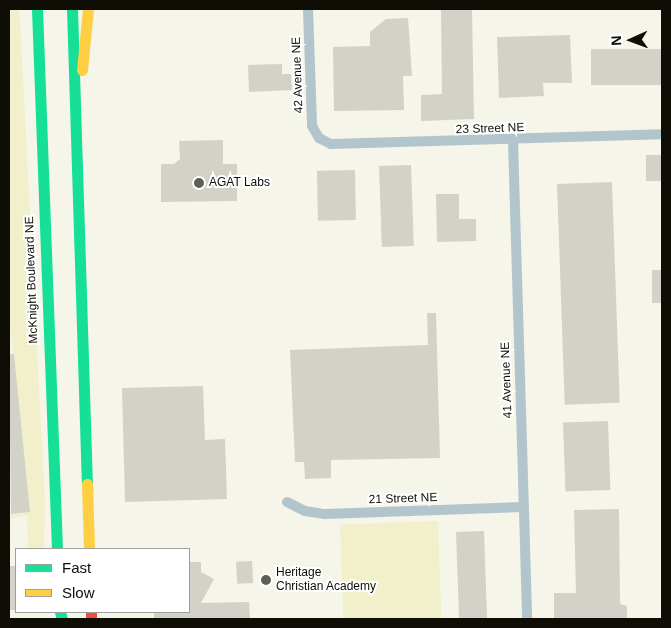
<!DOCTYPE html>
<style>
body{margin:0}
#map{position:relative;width:671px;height:628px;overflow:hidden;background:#f5f5e9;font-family:Arial,sans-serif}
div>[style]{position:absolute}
.green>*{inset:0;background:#f2f0cb;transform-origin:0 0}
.building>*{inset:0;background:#d2d2c9;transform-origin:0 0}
.street>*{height:10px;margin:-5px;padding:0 5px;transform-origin:5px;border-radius:5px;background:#b3c5cc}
.fast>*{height:11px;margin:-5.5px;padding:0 5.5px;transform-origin:5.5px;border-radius:5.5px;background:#16e098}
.slow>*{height:11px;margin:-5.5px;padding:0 5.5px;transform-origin:5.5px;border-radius:5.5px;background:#ffcf43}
.jam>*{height:11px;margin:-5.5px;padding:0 5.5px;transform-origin:5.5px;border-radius:5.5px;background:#f24e42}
.dots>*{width:14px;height:14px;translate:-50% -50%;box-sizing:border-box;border:2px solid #fff;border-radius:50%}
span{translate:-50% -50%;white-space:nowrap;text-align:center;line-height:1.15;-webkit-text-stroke:4px #fff;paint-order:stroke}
.street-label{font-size:12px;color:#0e0e07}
.poi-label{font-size:12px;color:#0e0e07}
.left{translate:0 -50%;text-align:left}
.frame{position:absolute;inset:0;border:10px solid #0e0e07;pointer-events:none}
.legend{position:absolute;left:15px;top:548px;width:175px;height:65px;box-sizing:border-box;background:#fff;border:1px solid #9f9f9c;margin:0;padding:6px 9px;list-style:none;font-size:15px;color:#0e0e07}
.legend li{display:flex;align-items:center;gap:10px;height:25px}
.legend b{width:25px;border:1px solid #9f9f9c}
.north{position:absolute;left:606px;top:15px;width:50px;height:50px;-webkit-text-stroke:4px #fff;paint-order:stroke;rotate:268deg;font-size:14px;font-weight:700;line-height:20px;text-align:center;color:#0e0e07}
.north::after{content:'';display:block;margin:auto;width:18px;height:22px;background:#0e0e07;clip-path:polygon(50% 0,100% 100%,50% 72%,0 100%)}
</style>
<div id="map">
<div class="green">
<div style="clip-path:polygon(9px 9px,19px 9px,20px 20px,45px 502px,44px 549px,28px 549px,27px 516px,11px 518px,11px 514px,30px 512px,9px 314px)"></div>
<div style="left:438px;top:521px;width:98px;height:98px;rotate:88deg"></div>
</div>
<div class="building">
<div style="clip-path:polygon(441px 9px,472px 9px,474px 119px,421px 121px,421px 95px,442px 94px)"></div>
<div style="clip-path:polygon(408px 18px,412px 76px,403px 76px,404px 110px,334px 111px,333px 47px,370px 46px,370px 32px,386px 19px)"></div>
<div style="clip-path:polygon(570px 35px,572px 83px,543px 83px,544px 96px,499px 98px,497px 37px)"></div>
<div style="left:662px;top:49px;width:36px;height:71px;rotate:90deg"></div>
<div style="clip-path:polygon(282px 64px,282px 74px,291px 74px,292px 90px,249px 92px,248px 65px)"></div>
<div style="clip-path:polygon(223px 140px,223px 164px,237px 164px,237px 201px,161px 202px,161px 164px,174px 164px,180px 159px,179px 141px)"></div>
<div style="left:646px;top:155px;width:16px;height:26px"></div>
<div style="left:411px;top:165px;width:81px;height:32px;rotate:88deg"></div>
<div style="left:355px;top:170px;width:50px;height:38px;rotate:89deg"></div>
<div style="left:612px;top:182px;width:221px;height:55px;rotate:88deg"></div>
<div style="clip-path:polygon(436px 194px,459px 194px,459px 219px,476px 219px,476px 241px,437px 242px)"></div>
<div style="left:652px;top:270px;width:10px;height:33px"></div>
<div style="clip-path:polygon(427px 313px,436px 313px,440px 458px,331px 460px,331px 478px,305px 479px,304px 462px,295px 462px,290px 350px,428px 345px)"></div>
<div style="clip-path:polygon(9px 354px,14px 354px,30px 512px,11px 514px)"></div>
<div style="clip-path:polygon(203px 386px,205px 440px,225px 439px,227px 499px,125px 502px,122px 388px)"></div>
<div style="left:608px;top:421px;width:69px;height:45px;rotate:88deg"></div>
<div style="clip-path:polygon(619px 509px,620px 604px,627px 606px,627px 619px,554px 619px,554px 593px,576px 593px,574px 510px)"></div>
<div style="left:484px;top:531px;width:88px;height:28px;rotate:88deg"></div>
<div style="left:252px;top:561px;width:22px;height:16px;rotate:87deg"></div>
<div style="clip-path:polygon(189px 562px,201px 562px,201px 572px,214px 579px,201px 603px,249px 602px,250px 619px,154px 619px,154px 612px,189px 612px)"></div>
<div style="left:9px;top:566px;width:7px;height:44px"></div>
</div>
<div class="street">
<div style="left:308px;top:9px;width:117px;rotate:88deg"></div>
<div style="left:312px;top:126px;width:14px;rotate:60deg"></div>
<div style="left:319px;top:138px;width:13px;rotate:27deg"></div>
<div style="left:331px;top:144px;width:331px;rotate:-1.7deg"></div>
<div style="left:513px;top:141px;width:478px;rotate:88.3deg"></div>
<div style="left:287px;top:502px;width:20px;rotate:27deg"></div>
<div style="left:305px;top:511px;width:20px;rotate:9deg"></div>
<div style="left:325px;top:514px;width:198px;rotate:-2deg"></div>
</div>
<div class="fast">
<div style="left:37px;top:9px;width:540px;rotate:87.88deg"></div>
<div style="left:72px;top:9px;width:475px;rotate:88.2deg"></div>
<div style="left:60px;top:612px;width:7px;rotate:74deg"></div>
</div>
<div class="slow">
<div style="left:82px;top:70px;width:61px;rotate:-84.4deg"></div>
<div style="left:87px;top:484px;width:65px;rotate:88.2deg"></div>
</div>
<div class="jam">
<div style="left:91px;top:612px;width:7px;rotate:90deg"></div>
</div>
<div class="dots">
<div style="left:199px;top:183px;background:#5f5f56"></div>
<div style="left:266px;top:580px;background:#5f5f56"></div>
</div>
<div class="street-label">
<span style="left:298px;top:75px;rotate:-92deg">42 Avenue NE</span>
<span style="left:490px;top:129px;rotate:-2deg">23 Street NE</span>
<span style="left:32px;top:280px;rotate:-92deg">McKnight Boulevard NE</span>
<span style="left:507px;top:380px;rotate:-92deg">41 Avenue NE</span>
<span style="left:403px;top:499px;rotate:-2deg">21 Street NE</span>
</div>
<div class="poi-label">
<span class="left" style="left:209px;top:183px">AGAT Labs</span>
<span class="left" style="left:276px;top:580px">Heritage<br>Christian Academy</span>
</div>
<div class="frame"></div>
<ul class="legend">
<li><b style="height:6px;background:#16e098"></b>Fast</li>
<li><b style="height:6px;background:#ffcf43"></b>Slow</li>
</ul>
<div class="north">N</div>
</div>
